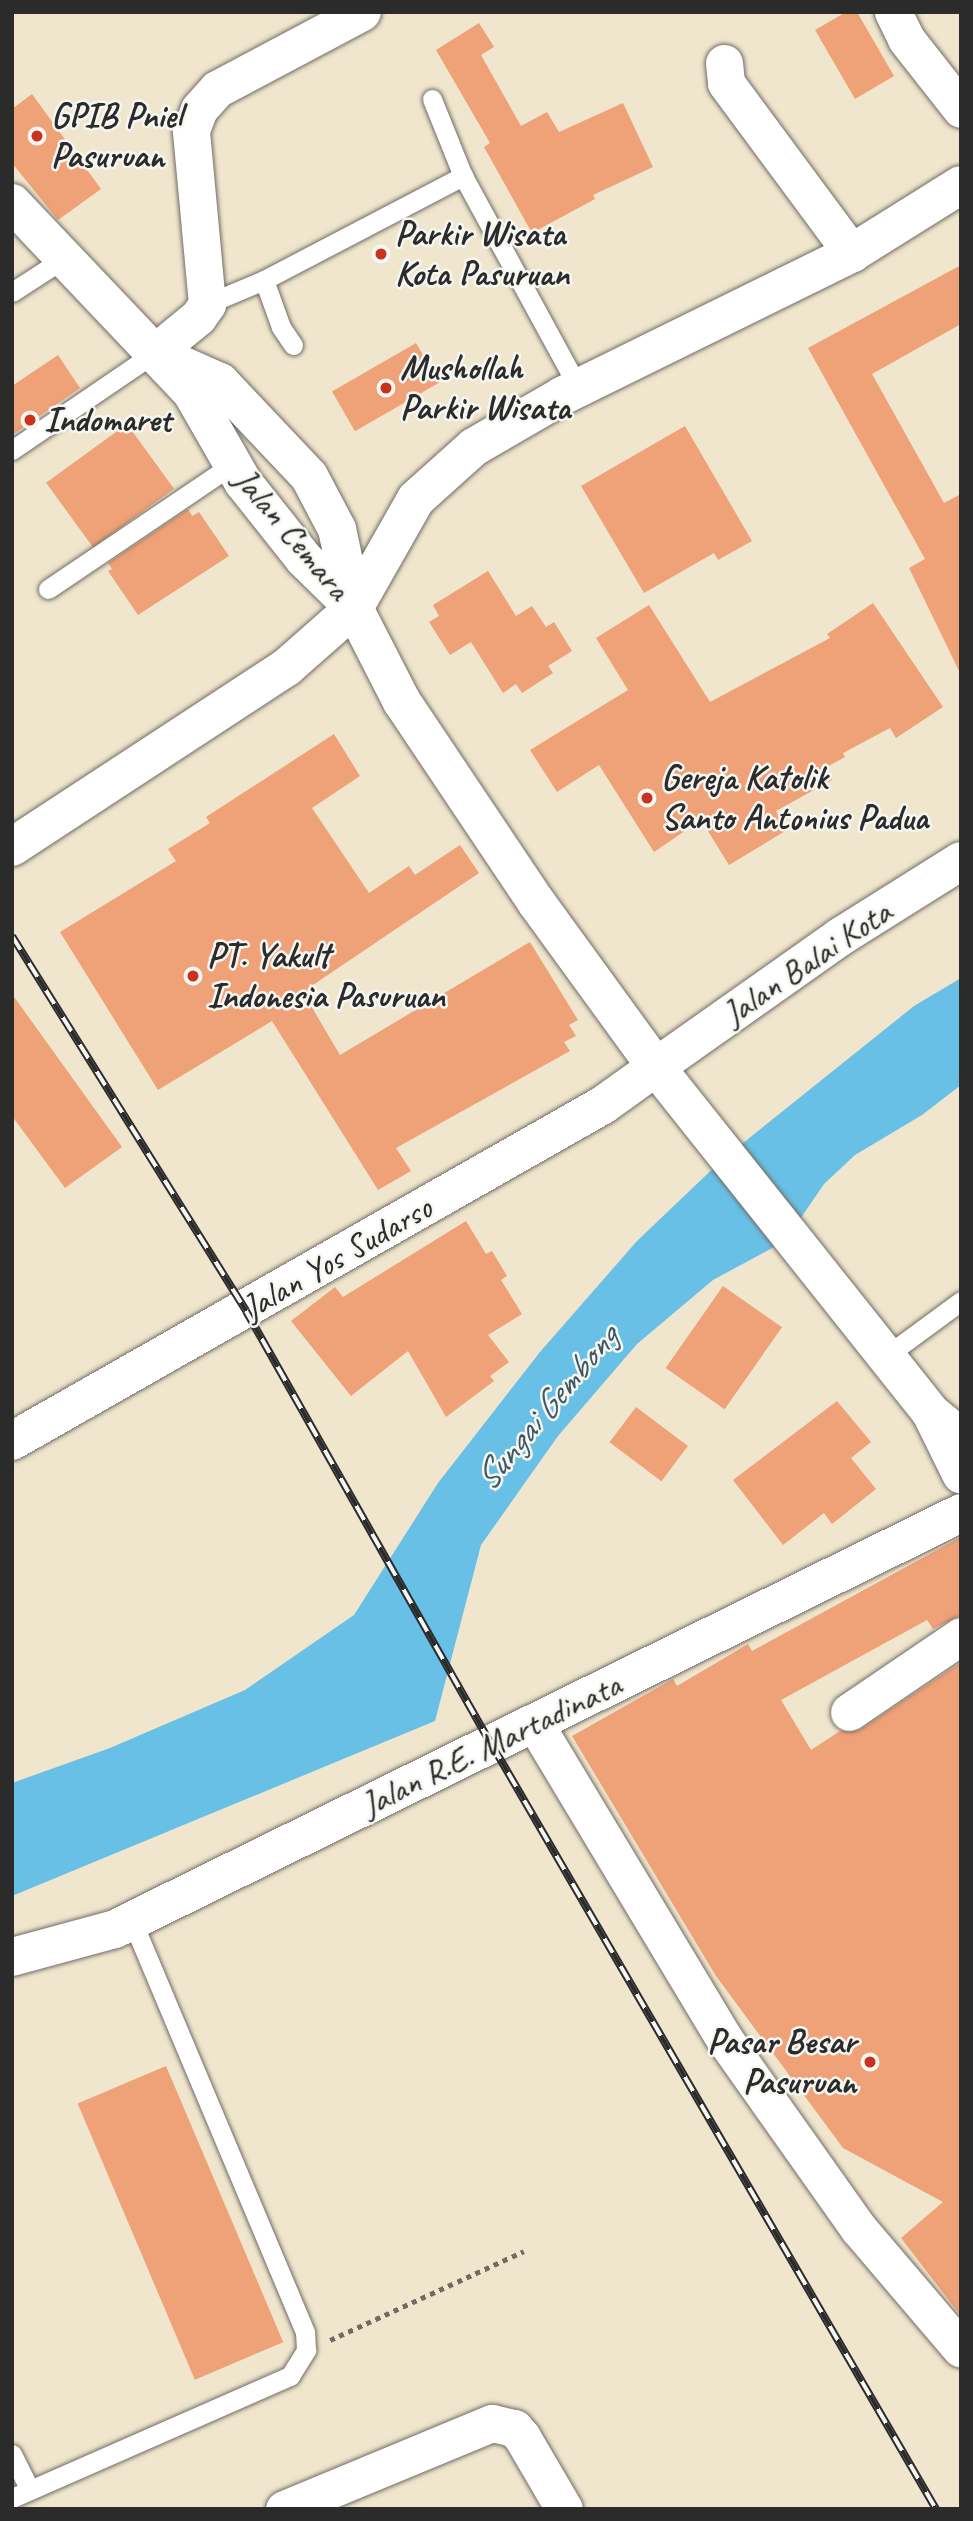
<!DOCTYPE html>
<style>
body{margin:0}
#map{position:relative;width:973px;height:2521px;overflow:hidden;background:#f0e5cd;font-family:Caveat,sans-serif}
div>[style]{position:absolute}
.water>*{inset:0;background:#69c0e6}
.building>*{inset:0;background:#efa278;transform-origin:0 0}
.path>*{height:4.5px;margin-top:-2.25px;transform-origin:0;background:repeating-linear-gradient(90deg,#706c64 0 5px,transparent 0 10px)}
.roads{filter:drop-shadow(0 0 2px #706c64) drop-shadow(0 0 2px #706c64)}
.lane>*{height:19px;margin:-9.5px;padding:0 9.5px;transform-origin:9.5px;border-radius:9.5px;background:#fff}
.street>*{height:37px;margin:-18.5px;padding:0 18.5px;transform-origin:18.5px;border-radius:18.5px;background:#fff}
.secondary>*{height:38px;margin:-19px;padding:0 19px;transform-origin:19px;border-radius:19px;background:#fff}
.primary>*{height:38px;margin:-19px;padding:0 19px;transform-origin:19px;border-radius:19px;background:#fff}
.highway>*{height:38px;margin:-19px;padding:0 19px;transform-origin:19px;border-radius:19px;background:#fff}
.rail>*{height:8px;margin-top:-4px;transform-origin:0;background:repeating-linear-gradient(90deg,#f6f6f2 0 16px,#2b2b2b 0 32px);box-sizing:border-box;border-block:2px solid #2b2b2b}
.dots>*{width:19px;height:19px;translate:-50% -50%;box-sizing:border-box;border:4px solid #f6f6f2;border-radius:50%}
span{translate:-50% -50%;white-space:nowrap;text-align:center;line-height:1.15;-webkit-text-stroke:5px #f6f6f2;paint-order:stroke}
.poi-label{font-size:35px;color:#2b2b2b;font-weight:700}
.left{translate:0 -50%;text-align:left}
.right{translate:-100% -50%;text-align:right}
.street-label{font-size:35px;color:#2b2b2b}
.water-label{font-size:37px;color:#3e5863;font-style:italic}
.frame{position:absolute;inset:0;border:14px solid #2b2b2b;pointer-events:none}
</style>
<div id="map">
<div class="water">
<div style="clip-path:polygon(961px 978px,961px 1085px,922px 1115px,855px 1155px,824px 1184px,785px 1241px,713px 1280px,637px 1344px,558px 1436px,481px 1545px,435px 1721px,12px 1896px,12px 1783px,110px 1748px,245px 1690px,354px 1615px,438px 1483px,540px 1352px,637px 1241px,723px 1159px,914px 1006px)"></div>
</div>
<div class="building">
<div style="clip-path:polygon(846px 12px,857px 12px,894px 76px,855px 99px,815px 30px)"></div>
<div style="clip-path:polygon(479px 23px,494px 47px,481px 55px,521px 126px,547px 112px,559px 132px,623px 103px,653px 167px,593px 195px,595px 199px,532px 233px,484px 147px,490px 143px,436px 50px)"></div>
<div style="clip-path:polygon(32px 94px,101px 189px,58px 220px,12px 163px,12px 109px)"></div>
<div style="clip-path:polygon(961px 265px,961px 324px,872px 374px,944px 503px,961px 494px,961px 675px,909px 568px,925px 559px,808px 348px)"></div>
<div style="left:416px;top:343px;width:46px;height:97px;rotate:60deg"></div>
<div style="clip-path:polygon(58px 355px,80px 388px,12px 435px,12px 386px)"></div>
<div style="left:127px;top:424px;width:80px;height:100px;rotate:54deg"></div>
<div style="clip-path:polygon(685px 426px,752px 541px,718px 560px,714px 553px,644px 593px,581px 486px)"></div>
<div style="clip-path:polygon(188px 509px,192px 516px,199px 512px,229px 556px,138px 615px,108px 571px,112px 569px,108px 563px)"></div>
<div style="clip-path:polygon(488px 571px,516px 616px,532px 606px,546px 627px,554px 622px,572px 651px,548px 666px,553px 673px,522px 693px,516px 684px,503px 693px,471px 642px,450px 655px,429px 622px,439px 616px,433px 605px)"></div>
<div style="clip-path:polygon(873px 603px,943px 707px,896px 738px,890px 728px,843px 753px,845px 757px,825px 768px,832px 780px,776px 811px,787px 830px,729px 865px,701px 820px,654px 852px,599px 765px,557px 792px,530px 750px,628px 690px,596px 638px,649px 605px,710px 702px,830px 638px,827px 634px)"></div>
<div style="clip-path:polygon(334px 734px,360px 776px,312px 808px,369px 893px,409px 866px,415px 875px,460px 845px,479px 873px,307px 989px,311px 997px,307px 999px,340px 1055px,530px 942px,578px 1020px,569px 1025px,576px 1036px,564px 1042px,570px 1051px,396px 1148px,411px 1171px,378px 1190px,272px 1021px,158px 1090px,60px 932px,176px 861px,168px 849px,210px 823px,206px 817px)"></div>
<div style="clip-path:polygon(12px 994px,122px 1147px,65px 1188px,12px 1116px)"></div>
<div style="clip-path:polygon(466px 1221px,486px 1254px,492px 1251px,507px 1276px,501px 1280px,522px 1314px,488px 1335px,509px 1362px,490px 1376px,494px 1381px,446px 1417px,408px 1351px,351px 1396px,291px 1321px,335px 1287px,343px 1297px)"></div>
<div style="left:723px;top:1286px;width:72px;height:100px;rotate:35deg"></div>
<div style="clip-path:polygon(837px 1401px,871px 1442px,851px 1458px,876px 1489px,832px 1524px,824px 1513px,783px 1545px,733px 1480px)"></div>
<div style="left:636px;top:1407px;width:65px;height:44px;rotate:37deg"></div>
<div style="clip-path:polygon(961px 1537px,961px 1615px,933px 1629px,927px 1620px,781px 1700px,811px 1750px,840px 1731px,861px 1729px,961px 1662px,961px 2316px,901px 2238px,943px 2202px,843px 2148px,716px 1976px,572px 1736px,673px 1679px,677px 1686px,748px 1644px,752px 1651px)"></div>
<div style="left:166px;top:2066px;width:300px;height:96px;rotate:67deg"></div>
</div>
<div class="path">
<div style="left:330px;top:2340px;width:213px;rotate:-24.6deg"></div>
</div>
<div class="roads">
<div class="lane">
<div style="left:432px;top:99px;width:83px;rotate:68.1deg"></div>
<div style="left:463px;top:176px;width:243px;rotate:61.4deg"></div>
<div style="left:12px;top:292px;width:64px;rotate:-32.9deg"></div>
<div style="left:207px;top:304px;width:62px;rotate:-22.8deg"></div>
<div style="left:293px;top:345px;width:22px;rotate:-124deg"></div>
<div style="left:281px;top:327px;width:50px;rotate:-109.9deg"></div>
<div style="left:264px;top:280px;width:225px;rotate:-27.6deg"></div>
<div style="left:12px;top:450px;width:172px;rotate:-34.3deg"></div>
<div style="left:48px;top:589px;width:223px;rotate:-34deg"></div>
<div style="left:886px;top:1356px;width:93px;rotate:-36.3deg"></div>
<div style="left:12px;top:2454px;width:40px;rotate:63.4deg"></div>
<div style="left:12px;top:2498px;width:304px;rotate:-23.7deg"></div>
<div style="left:290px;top:2376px;width:31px;rotate:-58deg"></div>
<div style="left:306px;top:2350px;width:18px;rotate:-93deg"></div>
<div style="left:305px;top:2332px;width:446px;rotate:-112.8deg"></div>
</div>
<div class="street">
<div style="left:893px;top:12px;width:30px;rotate:64deg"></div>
<div style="left:906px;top:39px;width:89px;rotate:51.8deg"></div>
<div style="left:724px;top:63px;width:20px;rotate:84deg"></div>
<div style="left:726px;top:83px;width:212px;rotate:53.5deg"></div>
<div style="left:154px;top:353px;width:57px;rotate:-39.3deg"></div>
<div style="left:198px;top:317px;width:16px;rotate:-55deg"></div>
<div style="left:207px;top:304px;width:175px;rotate:-95.3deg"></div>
<div style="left:191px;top:130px;width:22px;rotate:-69deg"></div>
<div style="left:199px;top:109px;width:27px;rotate:-48deg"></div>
<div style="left:217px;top:89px;width:164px;rotate:-28deg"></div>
<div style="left:849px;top:1712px;width:135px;rotate:-34.2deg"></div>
<div style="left:535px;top:1724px;width:369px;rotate:59deg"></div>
<div style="left:725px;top:2040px;width:232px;rotate:54.7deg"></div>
<div style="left:859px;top:2229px;width:157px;rotate:49.6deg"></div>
<div style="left:284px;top:2509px;width:225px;rotate:-22.5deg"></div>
<div style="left:492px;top:2423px;width:23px;rotate:13deg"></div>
<div style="left:514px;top:2428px;width:12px;rotate:48deg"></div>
<div style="left:522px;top:2437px;width:83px;rotate:59.7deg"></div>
</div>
<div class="secondary">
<div style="left:12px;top:203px;width:262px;rotate:46.5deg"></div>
<div style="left:192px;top:393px;width:103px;rotate:60.2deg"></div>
<div style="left:243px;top:482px;width:98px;rotate:51.6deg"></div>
<div style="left:304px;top:559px;width:70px;rotate:44.4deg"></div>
<div style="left:168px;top:359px;width:57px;rotate:23.9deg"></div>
<div style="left:220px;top:382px;width:129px;rotate:46.6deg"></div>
<div style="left:309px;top:476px;width:60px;rotate:62.2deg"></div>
<div style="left:337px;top:529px;width:81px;rotate:77.9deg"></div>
<div style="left:12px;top:847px;width:329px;rotate:-33.2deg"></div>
<div style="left:287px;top:667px;width:89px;rotate:-41.4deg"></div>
<div style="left:12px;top:1441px;width:680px;rotate:-29.62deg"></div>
<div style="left:603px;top:1105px;width:65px;rotate:-35.6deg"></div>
<div style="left:12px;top:1957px;width:107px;rotate:-15.2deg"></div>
<div style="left:115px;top:1929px;width:943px;rotate:-26.18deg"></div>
</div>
<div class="primary">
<div style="left:656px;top:1067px;width:204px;rotate:-126deg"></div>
<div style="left:536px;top:902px;width:241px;rotate:-123.8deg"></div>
<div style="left:402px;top:702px;width:106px;rotate:-117.1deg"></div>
<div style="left:354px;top:608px;width:125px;rotate:-60.4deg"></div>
<div style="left:416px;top:499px;width:78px;rotate:-41.9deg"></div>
<div style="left:474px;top:447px;width:102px;rotate:-30.1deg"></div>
<div style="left:562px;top:396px;width:323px;rotate:-26.2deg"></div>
<div style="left:852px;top:253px;width:128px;rotate:-32deg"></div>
</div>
<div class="highway">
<div style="left:961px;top:861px;width:143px;rotate:147.9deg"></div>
<div style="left:840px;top:937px;width:225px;rotate:144.8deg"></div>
<div style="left:656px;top:1067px;width:441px;rotate:51.5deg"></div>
<div style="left:930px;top:1412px;width:40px;rotate:39deg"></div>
<div style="left:933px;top:1417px;width:64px;rotate:63.8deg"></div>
</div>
</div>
<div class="rail">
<div style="left:12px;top:936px;width:442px;rotate:58deg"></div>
<div style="left:246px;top:1311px;width:499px;rotate:60.5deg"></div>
<div style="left:492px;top:1745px;width:884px;rotate:59.84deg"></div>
</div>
<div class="dots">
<div style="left:37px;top:136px;background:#c8321e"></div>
<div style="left:381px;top:254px;background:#c8321e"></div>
<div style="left:386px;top:388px;background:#c8321e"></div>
<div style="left:30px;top:420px;background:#c8321e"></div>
<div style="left:647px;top:798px;background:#c8321e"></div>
<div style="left:193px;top:976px;background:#c8321e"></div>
<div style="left:870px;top:2062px;background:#c8321e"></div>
</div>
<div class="poi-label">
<span class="left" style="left:51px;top:136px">GPIB Pniel<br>Pasuruan</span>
<span class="left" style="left:395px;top:254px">Parkir Wisata<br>Kota Pasuruan</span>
<span class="left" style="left:400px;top:388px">Mushollah<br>Parkir Wisata</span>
<span class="left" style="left:44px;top:420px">Indomaret</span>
<span class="left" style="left:661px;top:798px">Gereja Katolik<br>Santo Antonius Padua</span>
<span class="left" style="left:207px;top:976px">PT. Yakult<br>Indonesia Pasuruan</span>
<span class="right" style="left:856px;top:2062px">Pasar Besar<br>Pasuruan</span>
</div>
<div class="street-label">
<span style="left:292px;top:534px;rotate:50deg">Jalan Cemara</span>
<span style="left:807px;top:963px;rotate:-34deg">Jalan Balai Kota</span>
<span style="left:337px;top:1258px;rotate:-30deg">Jalan Yos Sudarso</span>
<span style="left:491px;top:1745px;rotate:-26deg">Jalan R.E. Martadinata</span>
</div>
<div class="water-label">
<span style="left:546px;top:1408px;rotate:-50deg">Sungai Gembong</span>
</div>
<div class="frame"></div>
</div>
